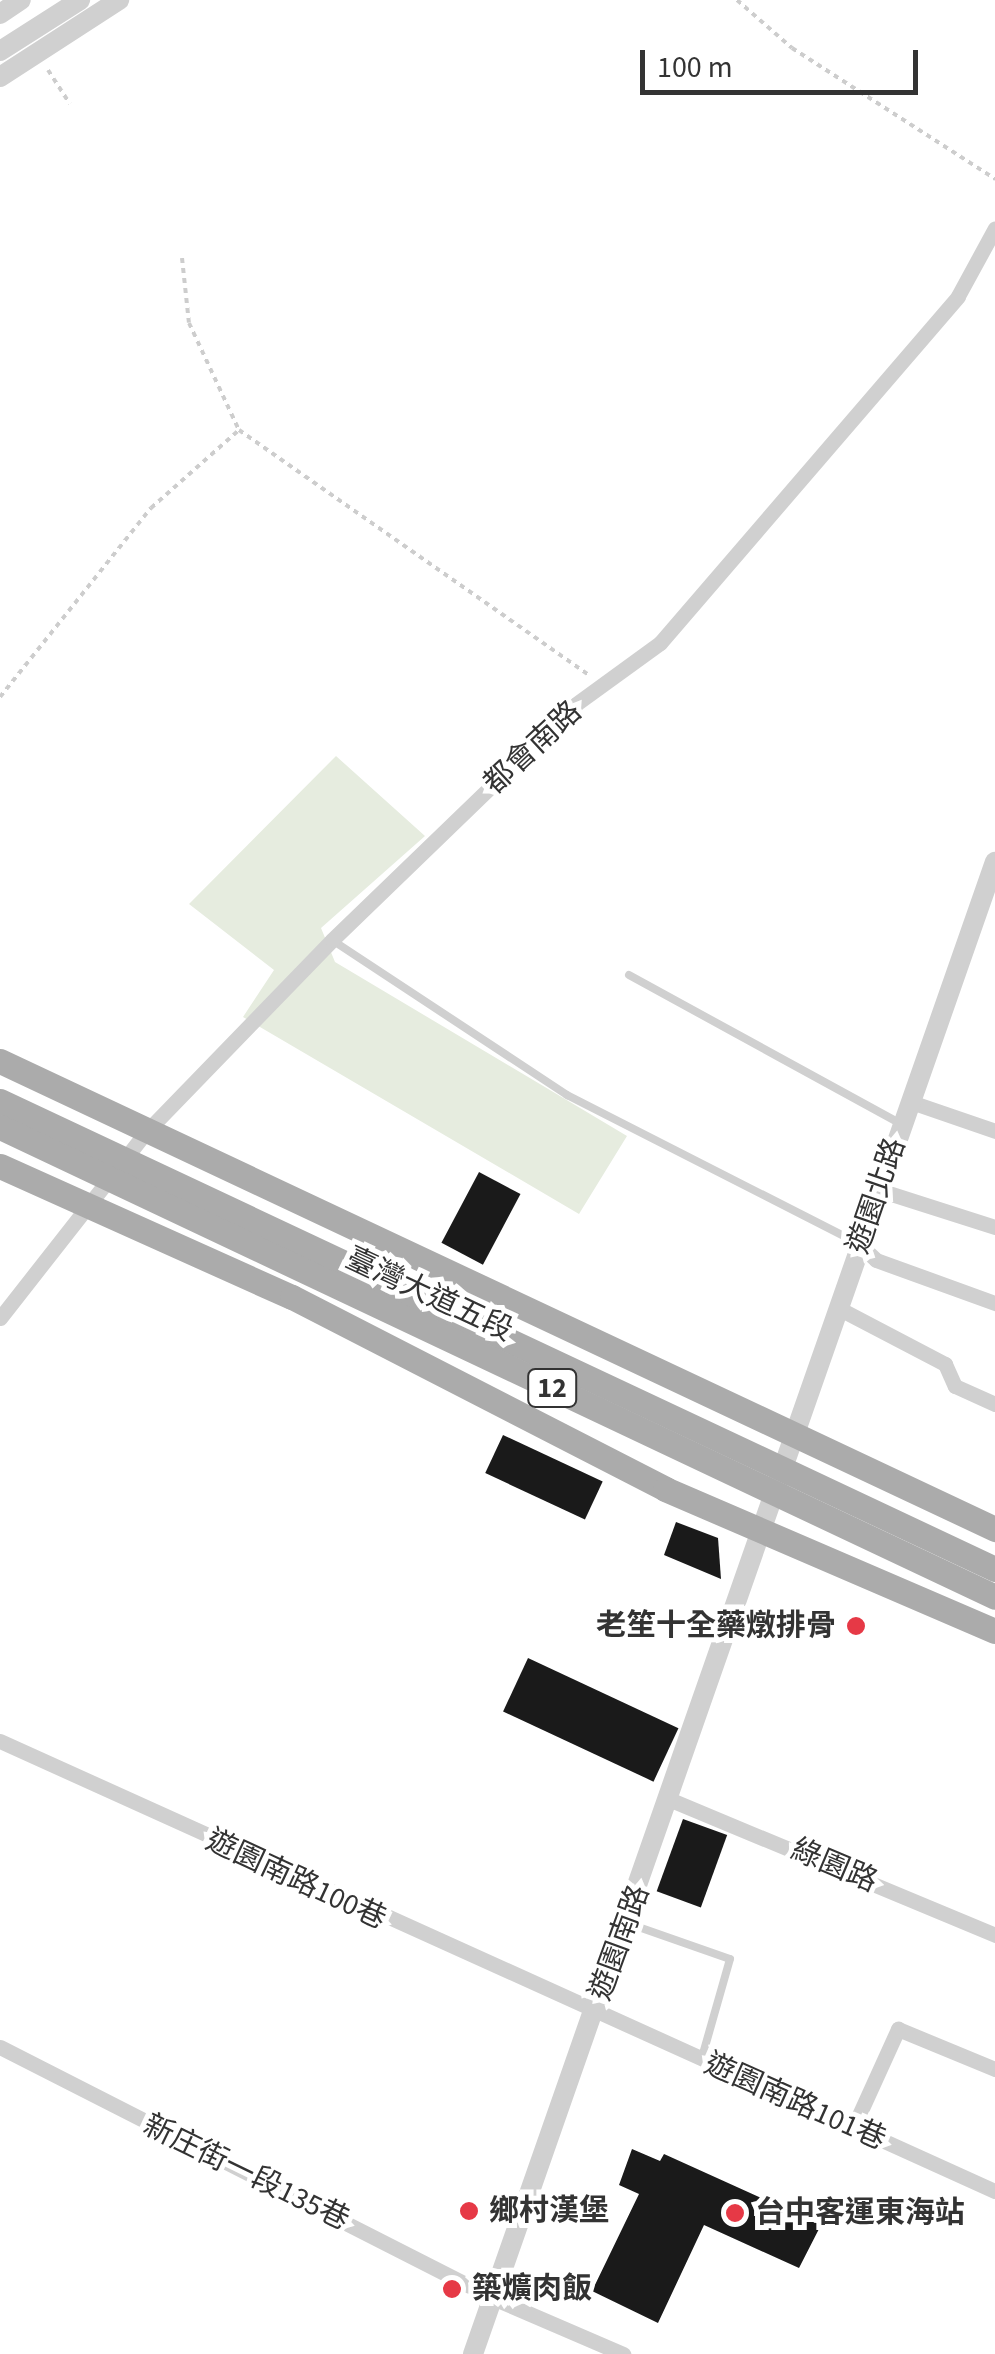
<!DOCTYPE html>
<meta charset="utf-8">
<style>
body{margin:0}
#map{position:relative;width:995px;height:2354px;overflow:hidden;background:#fff;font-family:"Source Sans 3","Noto Sans TC",sans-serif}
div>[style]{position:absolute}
.green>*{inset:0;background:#e6ecdf}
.building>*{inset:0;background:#1a1a1a;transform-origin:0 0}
.path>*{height:4px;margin-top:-2px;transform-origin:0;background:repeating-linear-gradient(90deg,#cdcdcd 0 5px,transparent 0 10px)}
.service>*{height:8px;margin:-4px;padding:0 4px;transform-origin:4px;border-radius:4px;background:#d0d0d0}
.minor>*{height:15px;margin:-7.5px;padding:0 7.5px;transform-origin:7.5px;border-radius:7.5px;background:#d0d0d0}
.tertiary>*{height:20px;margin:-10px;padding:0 10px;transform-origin:10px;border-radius:10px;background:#d0d0d0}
.primary>*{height:25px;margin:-12.5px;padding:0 12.5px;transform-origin:12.5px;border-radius:12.5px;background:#ababab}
.dots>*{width:28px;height:28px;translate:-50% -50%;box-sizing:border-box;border:5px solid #fff;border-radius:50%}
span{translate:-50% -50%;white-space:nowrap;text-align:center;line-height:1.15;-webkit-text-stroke:10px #fff;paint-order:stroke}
.shield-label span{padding:2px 8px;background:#fff;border:2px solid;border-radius:8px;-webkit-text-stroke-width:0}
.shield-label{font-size:28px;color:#333;font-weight:700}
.street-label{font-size:30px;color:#333}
.poi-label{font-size:30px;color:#333;font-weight:700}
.right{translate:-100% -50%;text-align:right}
.left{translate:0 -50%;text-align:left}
.scale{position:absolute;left:640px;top:50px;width:278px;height:45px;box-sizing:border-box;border:5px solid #333;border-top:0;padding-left:12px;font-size:30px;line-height:35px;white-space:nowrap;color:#333;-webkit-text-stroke:8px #fff;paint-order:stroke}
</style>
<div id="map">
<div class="green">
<div style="clip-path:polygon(336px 756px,425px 836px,321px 928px,335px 962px,627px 1136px,579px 1214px,243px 1017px,274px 970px,189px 904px)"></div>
</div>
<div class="building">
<div style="left:479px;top:1172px;width:47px;height:80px;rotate:28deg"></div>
<div style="left:503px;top:1435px;width:110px;height:42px;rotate:25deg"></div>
<div style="clip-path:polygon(676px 1522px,718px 1538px,721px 1579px,664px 1555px)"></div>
<div style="left:528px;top:1658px;width:166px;height:59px;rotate:25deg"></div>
<div style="left:683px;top:1819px;width:47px;height:77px;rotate:20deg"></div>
<div style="clip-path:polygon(632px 2149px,660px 2161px,664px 2154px,821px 2225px,799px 2268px,704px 2225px,658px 2323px,592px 2291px,639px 2194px,619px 2185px)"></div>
</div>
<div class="path">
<div style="left:737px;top:0;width:73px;rotate:41.1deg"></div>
<div style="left:792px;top:48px;width:242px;rotate:32.8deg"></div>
<div style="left:48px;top:70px;width:40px;rotate:57.1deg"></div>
<div style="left:182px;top:258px;width:65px;rotate:83.9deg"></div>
<div style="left:189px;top:323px;width:118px;rotate:65deg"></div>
<div style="left:239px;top:430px;width:429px;rotate:35deg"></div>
<div style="left:0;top:697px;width:242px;rotate:-51.4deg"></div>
<div style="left:151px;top:508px;width:118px;rotate:-41.6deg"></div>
</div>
<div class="service">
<div style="left:332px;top:940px;width:282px;rotate:33.4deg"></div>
<div style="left:567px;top:1095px;width:328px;rotate:27deg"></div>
<div style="left:629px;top:975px;width:310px;rotate:28.7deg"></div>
<div style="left:627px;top:1923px;width:109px;rotate:19.3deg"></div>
<div style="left:730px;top:1959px;width:106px;rotate:105.9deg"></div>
</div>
<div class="minor">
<div style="left:911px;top:1102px;width:89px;rotate:19deg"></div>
<div style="left:879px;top:1190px;width:122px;rotate:17.7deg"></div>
<div style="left:859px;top:1244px;width:23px;rotate:43deg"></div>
<div style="left:876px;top:1260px;width:127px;rotate:19.9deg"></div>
<div style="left:838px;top:1308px;width:121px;rotate:27.6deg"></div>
<div style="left:945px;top:1364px;width:24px;rotate:66deg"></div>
<div style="left:955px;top:1386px;width:44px;rotate:24.2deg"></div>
<div style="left:0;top:1318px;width:236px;rotate:-51.9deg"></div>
<div style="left:146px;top:1132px;width:267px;rotate:-45.9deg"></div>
<div style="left:332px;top:940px;width:339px;rotate:-44deg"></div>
<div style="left:576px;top:704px;width:104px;rotate:-36deg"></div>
<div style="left:660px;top:643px;width:457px;rotate:-49.3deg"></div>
<div style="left:958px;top:296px;width:77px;rotate:-61.4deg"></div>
<div style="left:0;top:1741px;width:1092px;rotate:24.34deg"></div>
<div style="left:671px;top:1800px;width:351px;rotate:22.6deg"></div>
<div style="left:0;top:2047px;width:553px;rotate:26.98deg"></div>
<div style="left:493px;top:2298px;width:142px;rotate:23.3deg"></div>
<div style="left:854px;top:2126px;width:107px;rotate:-65.6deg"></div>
<div style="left:898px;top:2029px;width:105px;rotate:22.4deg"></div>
</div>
<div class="tertiary">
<div style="left:0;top:14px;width:25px;rotate:-34deg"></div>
<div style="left:0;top:51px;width:95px;rotate:-32.5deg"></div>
<div style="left:0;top:77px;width:142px;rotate:-32.9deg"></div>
<div style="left:473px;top:2354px;width:1581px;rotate:-70.72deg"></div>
</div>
<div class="primary">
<div style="left:0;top:1061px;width:1100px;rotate:25.19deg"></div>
<div style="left:0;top:1101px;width:1100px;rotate:25.19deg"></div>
<div style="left:0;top:1127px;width:1100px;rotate:25.28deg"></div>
<div style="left:0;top:1166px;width:320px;rotate:24.2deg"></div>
<div style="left:292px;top:1297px;width:420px;rotate:27.2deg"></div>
<div style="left:665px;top:1489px;width:359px;rotate:23.3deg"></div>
</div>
<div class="dots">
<div style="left:856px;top:1626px;background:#e63946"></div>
<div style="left:469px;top:2211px;background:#e63946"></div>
<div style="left:735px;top:2213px;background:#e63946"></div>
<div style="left:452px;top:2289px;background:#e63946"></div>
</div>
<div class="shield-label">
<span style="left:552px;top:1388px">12</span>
</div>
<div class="street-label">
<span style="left:533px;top:748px;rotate:-43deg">都會南路</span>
<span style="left:877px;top:1196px;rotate:-71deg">遊園北路</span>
<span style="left:429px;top:1295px;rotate:25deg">臺灣大道五段</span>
<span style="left:834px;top:1866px;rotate:23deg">綠園路</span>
<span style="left:296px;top:1880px;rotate:25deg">遊園南路100巷</span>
<span style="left:620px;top:1943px;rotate:-70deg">遊園南路</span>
<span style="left:795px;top:2102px;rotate:24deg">遊園南路101巷</span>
<span style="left:246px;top:2173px;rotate:26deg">新庄街一段135巷</span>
</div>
<div class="poi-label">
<span class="right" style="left:836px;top:1626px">老笙十全藥燉排骨</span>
<span class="left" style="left:489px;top:2211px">鄉村漢堡</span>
<span class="left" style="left:755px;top:2213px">台中客運東海站</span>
<span class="left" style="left:472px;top:2289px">築爌肉飯</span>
</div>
<div class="scale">100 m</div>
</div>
